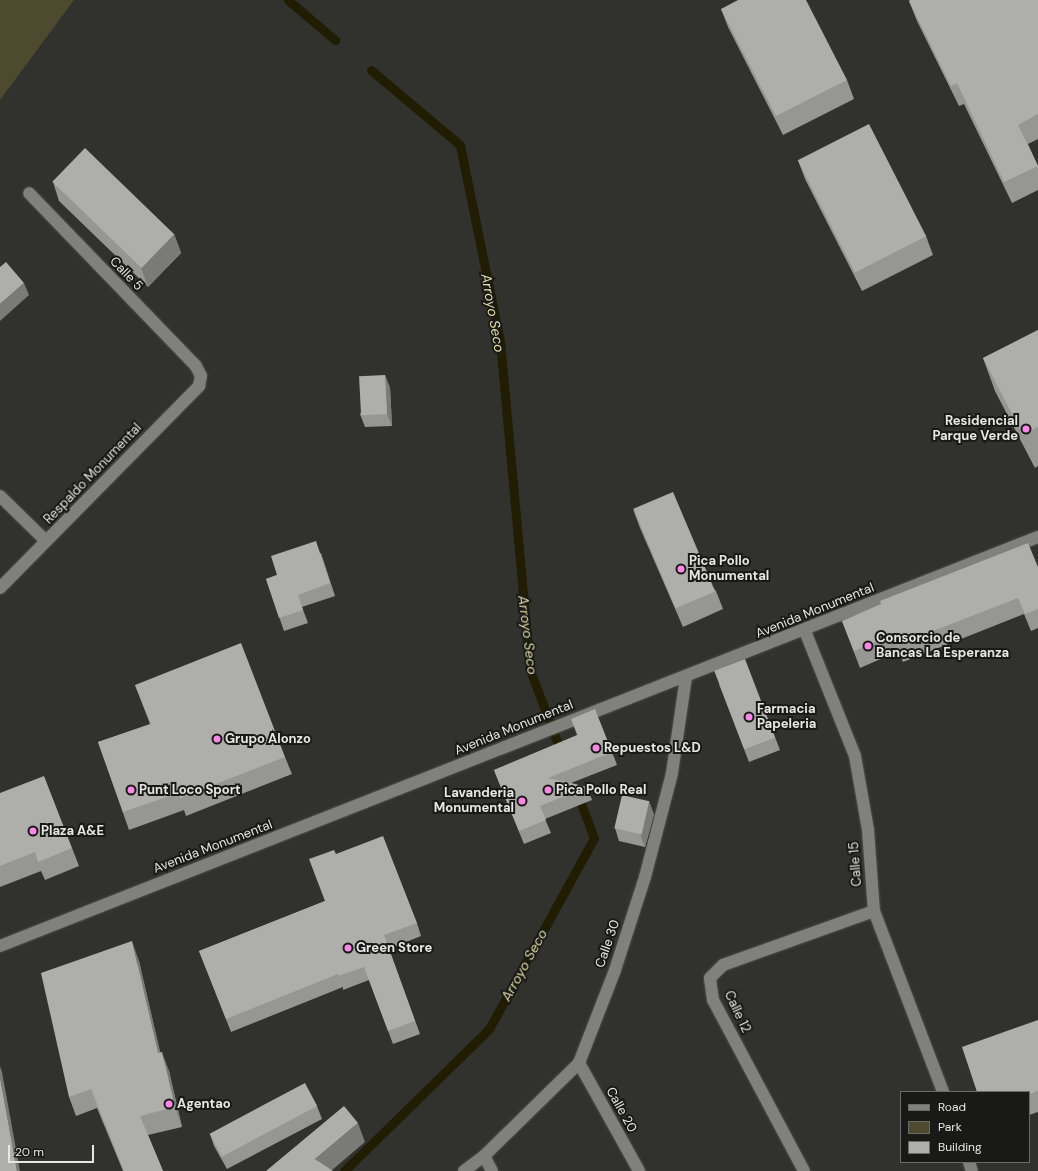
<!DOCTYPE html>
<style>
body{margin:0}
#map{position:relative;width:1038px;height:1171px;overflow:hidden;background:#31312e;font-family:"DM Sans",sans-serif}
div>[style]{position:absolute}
.green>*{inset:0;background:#4d4a2f}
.stream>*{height:9px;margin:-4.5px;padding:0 4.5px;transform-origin:4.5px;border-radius:4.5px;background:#201d02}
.roads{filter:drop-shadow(0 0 1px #4e4e4c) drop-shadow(0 0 1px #4e4e4c)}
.minor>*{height:12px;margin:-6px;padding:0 6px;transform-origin:6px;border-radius:6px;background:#80807d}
.secondary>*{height:12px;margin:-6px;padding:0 6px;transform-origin:6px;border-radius:6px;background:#80807d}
.wall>*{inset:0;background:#969693}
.shaded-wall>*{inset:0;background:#7a7a78}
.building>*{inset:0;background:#aeaeab;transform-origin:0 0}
.dots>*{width:11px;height:11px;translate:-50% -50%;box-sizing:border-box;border:2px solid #191918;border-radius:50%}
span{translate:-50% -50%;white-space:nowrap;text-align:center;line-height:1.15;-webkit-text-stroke:4px #191918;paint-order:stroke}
.street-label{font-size:13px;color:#e6e6e4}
.poi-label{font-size:13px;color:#e6e6e4;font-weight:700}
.right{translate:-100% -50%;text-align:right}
.left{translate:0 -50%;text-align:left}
.water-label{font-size:14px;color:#e3dea4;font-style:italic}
.legend{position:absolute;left:900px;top:1091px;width:130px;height:72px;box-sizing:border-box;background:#191918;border:1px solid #6b6b6a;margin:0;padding:5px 7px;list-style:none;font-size:12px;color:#e6e6e4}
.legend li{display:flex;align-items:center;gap:8px;height:20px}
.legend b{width:20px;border:1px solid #6b6b6a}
.scale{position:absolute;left:8px;top:1145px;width:86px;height:18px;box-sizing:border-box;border:2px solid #e6e6e4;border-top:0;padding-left:5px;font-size:12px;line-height:14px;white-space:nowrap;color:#e6e6e4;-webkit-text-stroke:3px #191918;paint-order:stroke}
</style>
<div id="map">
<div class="green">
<div style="clip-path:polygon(0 0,74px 0,0 100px)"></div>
</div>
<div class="stream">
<div style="left:288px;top:0;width:62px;rotate:40.4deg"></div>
<div style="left:371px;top:70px;width:116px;rotate:40.1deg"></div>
<div style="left:460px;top:145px;width:200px;rotate:78.5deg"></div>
<div style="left:500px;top:341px;width:330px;rotate:84.8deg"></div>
<div style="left:530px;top:670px;width:91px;rotate:69.4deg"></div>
<div style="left:344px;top:1171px;width:203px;rotate:-44.4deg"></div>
<div style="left:489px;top:1029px;width:218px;rotate:-61.2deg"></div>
<div style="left:594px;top:838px;width:48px;rotate:-110.7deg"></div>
</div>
<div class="roads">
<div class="minor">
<div style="left:0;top:496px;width:64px;rotate:44.4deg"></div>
<div style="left:0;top:588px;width:284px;rotate:-45.4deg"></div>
<div style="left:199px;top:386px;width:10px;rotate:-79deg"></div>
<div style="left:201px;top:376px;width:11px;rotate:-117deg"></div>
<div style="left:196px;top:366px;width:240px;rotate:-134deg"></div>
<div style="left:805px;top:631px;width:135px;rotate:68.2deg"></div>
<div style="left:855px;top:756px;width:75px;rotate:80deg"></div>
<div style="left:868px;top:830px;width:81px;rotate:85.8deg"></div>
<div style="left:874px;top:911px;width:194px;rotate:69.1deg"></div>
<div style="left:579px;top:1063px;width:124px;rotate:60.9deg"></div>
<div style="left:484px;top:1156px;width:17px;rotate:62deg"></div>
<div style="left:969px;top:1162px;width:9px;rotate:72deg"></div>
<div style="left:464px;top:1171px;width:25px;rotate:-37deg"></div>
<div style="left:484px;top:1156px;width:133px;rotate:-44.4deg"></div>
<div style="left:579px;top:1063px;width:100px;rotate:-68.8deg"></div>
<div style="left:615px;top:970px;width:98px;rotate:-72.1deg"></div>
<div style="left:645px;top:877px;width:107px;rotate:-75.4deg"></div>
<div style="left:672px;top:773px;width:97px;rotate:-81.7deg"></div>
<div style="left:804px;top:1171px;width:194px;rotate:-118deg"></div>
<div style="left:713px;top:1000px;width:22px;rotate:-98deg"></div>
<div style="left:710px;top:978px;width:18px;rotate:-45deg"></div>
<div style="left:723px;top:965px;width:160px;rotate:-19.7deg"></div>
</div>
<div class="secondary">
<div style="left:0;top:946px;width:1116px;rotate:-21.51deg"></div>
</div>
</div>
<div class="wall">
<div style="clip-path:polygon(1038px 0,1038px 139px,1028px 144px,1038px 166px,1038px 190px,1012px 203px,964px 104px,959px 106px,917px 21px,909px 1px)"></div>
<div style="clip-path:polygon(721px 9px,847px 80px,854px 99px,783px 135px,728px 27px)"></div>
<div style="clip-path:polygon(798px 160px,926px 236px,933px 255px,862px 291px,805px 179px)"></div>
<div style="clip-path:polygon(53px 182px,174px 234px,181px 253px,148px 287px,59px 201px)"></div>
<div style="clip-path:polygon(1038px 330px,1038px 466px,1035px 468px,995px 391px,983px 358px)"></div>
<div style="clip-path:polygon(385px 375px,390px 388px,392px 426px,365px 427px,360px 414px)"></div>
<div style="clip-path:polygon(633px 509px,716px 591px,723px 609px,683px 627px,640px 528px)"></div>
<div style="clip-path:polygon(321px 553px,335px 596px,302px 607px,308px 623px,284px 631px,266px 579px,277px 575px)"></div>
<div style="clip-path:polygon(1038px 567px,1038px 628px,1031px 631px,1024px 614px,903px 662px,899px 651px,860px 668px,842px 621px)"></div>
<div style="clip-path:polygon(719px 684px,775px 737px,780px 750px,749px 762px)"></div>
<div style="clip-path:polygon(135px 685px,285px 757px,292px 774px,186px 816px,184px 810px,129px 830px,98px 742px,150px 724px)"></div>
<div style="clip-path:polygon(571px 719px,612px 752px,617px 765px,571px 783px,587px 787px,592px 800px,545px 819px,551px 833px,524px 844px,499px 783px,494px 770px,577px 735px)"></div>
<div style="clip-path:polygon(0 793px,72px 848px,79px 866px,45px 880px,41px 871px,0 887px)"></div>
<div style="clip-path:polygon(654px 814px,645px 847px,619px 841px,615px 828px)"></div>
<div style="clip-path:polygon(336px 854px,417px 923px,421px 936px,389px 949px,420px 1034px,393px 1044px,369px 980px,343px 990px,343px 987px,231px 1032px,199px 951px,325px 901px)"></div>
<div style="clip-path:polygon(139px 961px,160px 1053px,169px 1071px,182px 1127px,148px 1135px,163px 1171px,123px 1171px,97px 1108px,76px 1116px,69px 1097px)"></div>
<div style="clip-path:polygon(1038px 1020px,1038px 1112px,1029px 1115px,1029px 1092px)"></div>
<div style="clip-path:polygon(317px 1106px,322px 1119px,227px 1169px,214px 1146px,210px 1134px)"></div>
</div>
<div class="shaded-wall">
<div style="clip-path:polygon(174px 234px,181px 253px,148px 287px,141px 268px)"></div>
<div style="clip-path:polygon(24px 283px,29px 295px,0 321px,0 304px)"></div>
<div style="clip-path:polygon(385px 375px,390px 388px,392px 426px,387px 414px)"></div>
<div style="clip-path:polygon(649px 801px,654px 814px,645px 847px,640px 834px)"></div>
<div style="clip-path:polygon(132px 941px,139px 961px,165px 1072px,158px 1053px)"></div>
<div style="clip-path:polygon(162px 1052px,169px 1071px,182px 1127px,175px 1107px)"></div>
<div style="clip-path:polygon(0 1066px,2px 1072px,20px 1171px,17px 1171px,0 1077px)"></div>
<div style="clip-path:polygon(358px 1123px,365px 1142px,331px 1171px,315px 1159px)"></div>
</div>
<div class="building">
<div style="clip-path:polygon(738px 0,806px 0,847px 80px,776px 116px,721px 9px)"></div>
<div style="clip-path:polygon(910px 0,1038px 0,1038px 114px,1018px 125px,1038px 166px,1004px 182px,957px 83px,951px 86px,909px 1px)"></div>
<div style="left:869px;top:124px;width:126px;height:80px;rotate:63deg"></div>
<div style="left:85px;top:148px;width:124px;height:47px;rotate:44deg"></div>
<div style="clip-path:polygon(6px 262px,24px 283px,0 304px,0 267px)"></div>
<div style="clip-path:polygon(1038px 330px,1038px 427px,1023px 435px,983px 358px)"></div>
<div style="left:385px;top:375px;width:39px;height:26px;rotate:87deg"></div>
<div style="left:673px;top:492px;width:108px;height:43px;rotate:67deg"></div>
<div style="clip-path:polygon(316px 541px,330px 583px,298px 595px,303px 610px,279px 618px,266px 579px,277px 575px,271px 556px)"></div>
<div style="clip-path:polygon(1028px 543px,1038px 567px,1038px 609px,1025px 614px,1018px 598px,897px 645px,893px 635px,854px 651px,842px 621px,881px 604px,880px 601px)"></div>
<div style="clip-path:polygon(241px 643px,285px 757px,180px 798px,178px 793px,123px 812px,98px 742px,151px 724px,135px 685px)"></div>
<div style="left:745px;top:659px;width:84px;height:33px;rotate:69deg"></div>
<div style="clip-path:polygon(595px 709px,612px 752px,548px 778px,587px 787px,540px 806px,546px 820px,519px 831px,494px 770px,578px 735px,571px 719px)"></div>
<div style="clip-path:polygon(44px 776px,72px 848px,38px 862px,35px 852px,0 866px,0 793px)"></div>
<div style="left:622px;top:795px;width:28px;height:34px;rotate:13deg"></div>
<div style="clip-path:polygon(383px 836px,417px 923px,384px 935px,415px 1021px,388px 1031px,364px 967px,338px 976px,338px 974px,226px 1019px,199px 951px,325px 901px,309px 859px,334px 850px,336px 854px)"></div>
<div style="clip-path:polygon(132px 941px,158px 1053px,162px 1052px,175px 1107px,140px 1116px,163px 1171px,124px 1171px,91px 1089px,69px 1097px,41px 973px)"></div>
<div style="clip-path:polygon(1038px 1020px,1038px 1091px,1029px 1094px,1029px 1092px,977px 1092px,962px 1047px)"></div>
<div style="clip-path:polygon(0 1077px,17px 1171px,0 1171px)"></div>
<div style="left:305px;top:1083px;width:26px;height:108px;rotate:62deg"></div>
<div style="clip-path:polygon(344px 1106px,358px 1123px,315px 1159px,333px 1171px,266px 1171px)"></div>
</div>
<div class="dots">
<div style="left:1026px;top:429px;background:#f987e8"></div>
<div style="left:681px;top:569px;background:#f987e8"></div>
<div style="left:868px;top:646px;background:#f987e8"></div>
<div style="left:749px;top:717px;background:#f987e8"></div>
<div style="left:217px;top:739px;background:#f987e8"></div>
<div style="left:596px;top:748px;background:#f987e8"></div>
<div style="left:131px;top:790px;background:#f987e8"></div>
<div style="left:548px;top:790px;background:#f987e8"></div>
<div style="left:522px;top:801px;background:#f987e8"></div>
<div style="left:33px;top:831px;background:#f987e8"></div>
<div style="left:348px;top:948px;background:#f987e8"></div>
<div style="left:169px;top:1104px;background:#f987e8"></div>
</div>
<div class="street-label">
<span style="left:126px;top:274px;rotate:46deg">Calle 5</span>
<span style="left:93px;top:474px;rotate:-46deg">Respaldo Monumental</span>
<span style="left:815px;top:611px;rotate:-22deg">Avenida Monumental</span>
<span style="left:514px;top:728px;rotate:-22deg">Avenida Monumental</span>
<span style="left:213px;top:847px;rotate:-21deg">Avenida Monumental</span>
<span style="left:856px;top:864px;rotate:-94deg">Calle 15</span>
<span style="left:608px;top:944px;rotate:-71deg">Calle 30</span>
<span style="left:737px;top:1012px;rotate:65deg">Calle 12</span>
<span style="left:621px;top:1110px;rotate:61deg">Calle 20</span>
</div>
<div class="poi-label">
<span class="right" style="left:1018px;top:429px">Residencial<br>Parque Verde</span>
<span class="left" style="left:689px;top:569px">Pica Pollo<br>Monumental</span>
<span class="left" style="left:876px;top:646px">Consorcio de<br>Bancas La Esperanza</span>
<span class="left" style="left:757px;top:717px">Farmacia<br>Papeleria</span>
<span class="left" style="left:225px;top:739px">Grupo Alonzo</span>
<span class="left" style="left:604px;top:748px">Repuestos L&amp;D</span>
<span class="left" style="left:139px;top:790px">Punt Loco Sport</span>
<span class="left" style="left:556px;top:790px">Pica Pollo Real</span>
<span class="right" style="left:514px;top:801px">Lavanderia<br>Monumental</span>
<span class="left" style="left:41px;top:831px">Plaza A&amp;E</span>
<span class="left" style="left:356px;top:948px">Green Store</span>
<span class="left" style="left:177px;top:1104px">Agentao</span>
</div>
<div class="water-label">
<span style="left:493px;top:313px;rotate:80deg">Arroyo Seco</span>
<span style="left:528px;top:635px;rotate:83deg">Arroyo Seco</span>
<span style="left:524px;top:965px;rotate:-61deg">Arroyo Seco</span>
</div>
<ul class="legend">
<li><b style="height:5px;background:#80807d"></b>Road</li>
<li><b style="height:11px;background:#4d4a2f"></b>Park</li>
<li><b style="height:11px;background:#aeaeab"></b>Building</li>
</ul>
<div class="scale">20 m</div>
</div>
